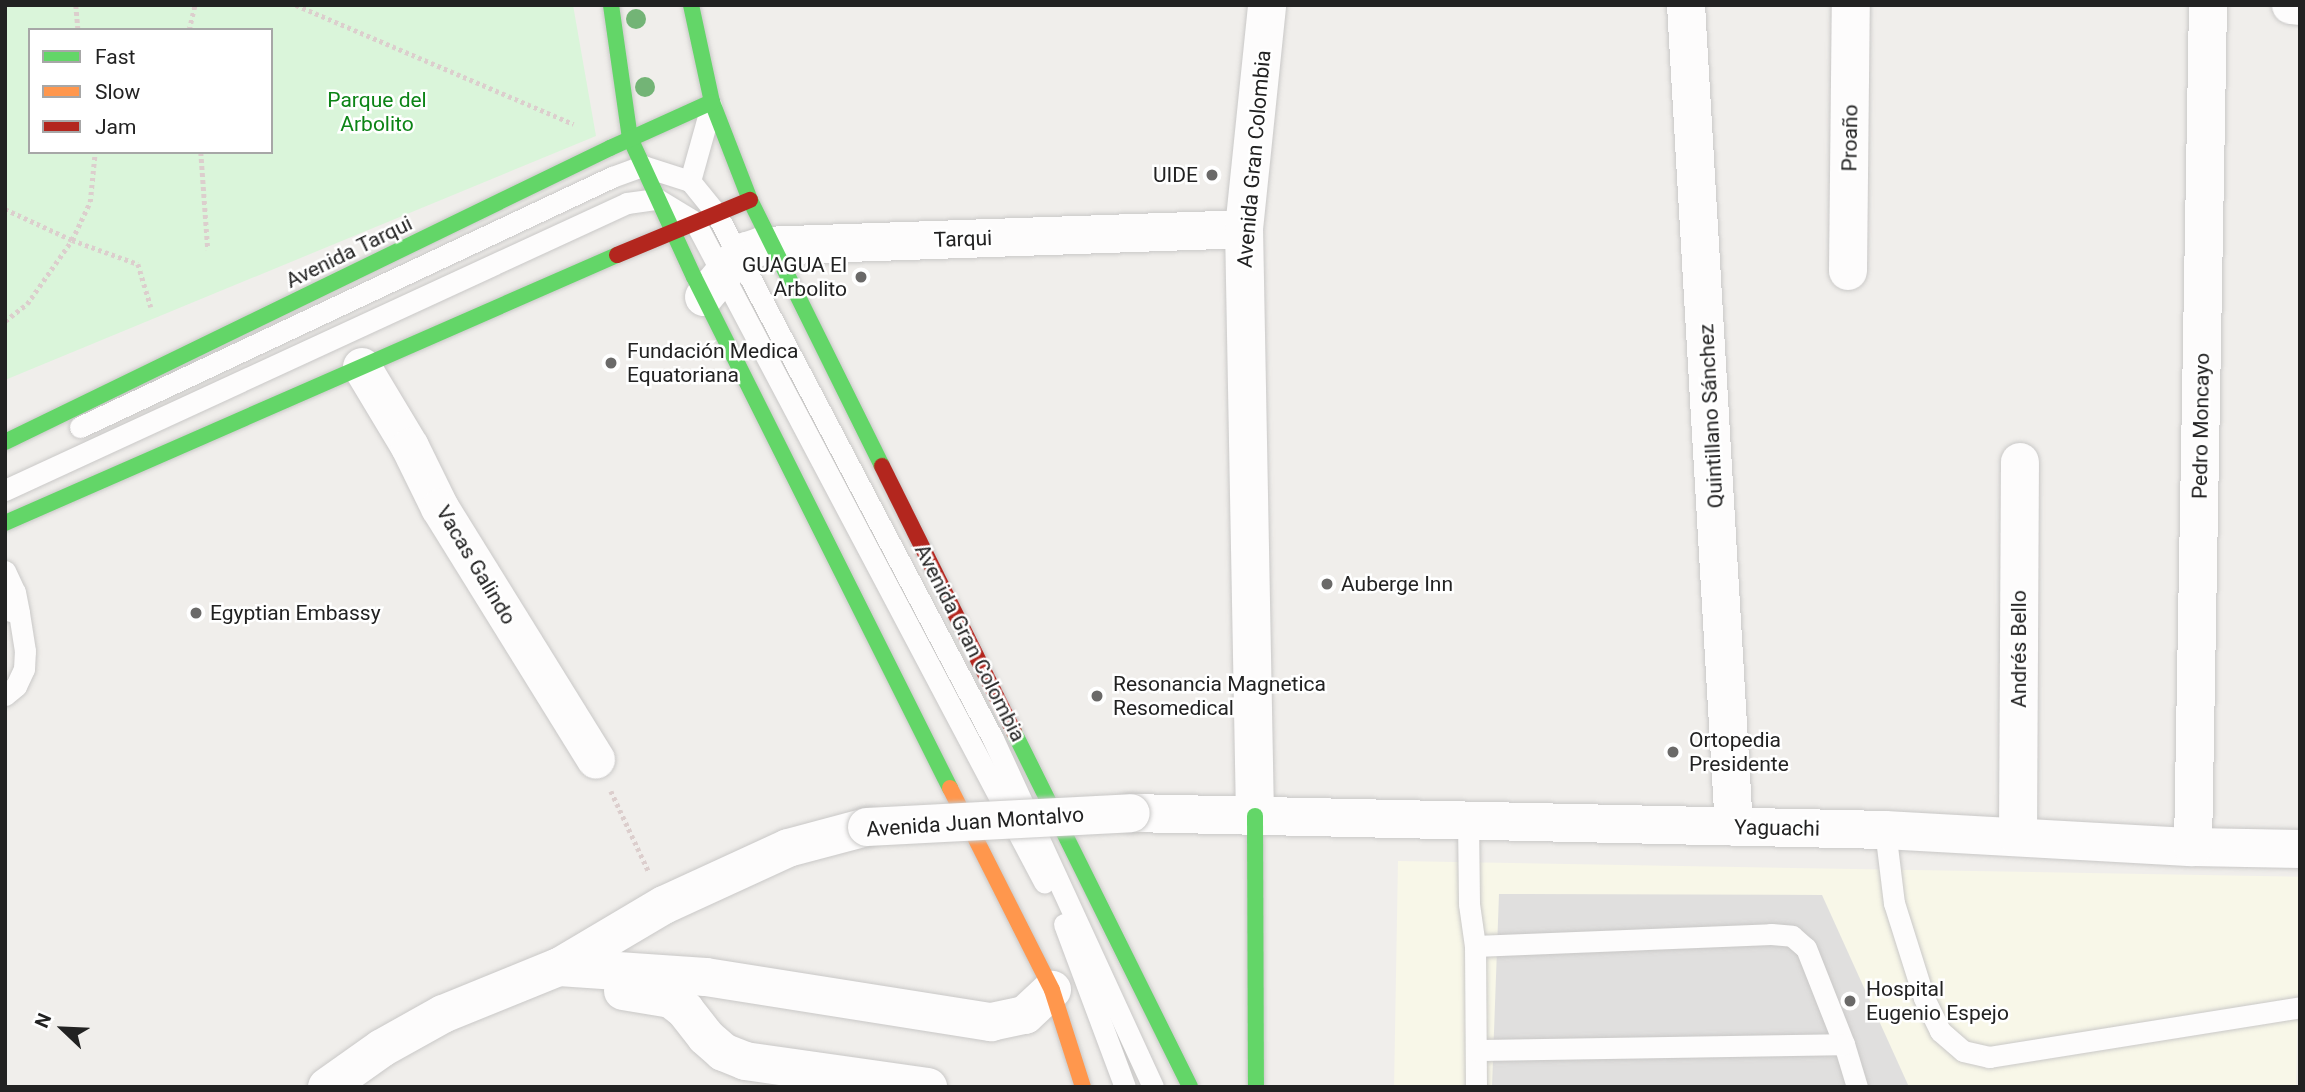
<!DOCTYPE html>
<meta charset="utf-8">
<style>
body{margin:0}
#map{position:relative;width:2305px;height:1092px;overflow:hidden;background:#f0eeeb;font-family:Roboto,sans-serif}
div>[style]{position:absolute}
.education>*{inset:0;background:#f8f7e8;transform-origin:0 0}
.park>*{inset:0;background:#daf5da}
.parking>*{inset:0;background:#e0dfde}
.path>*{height:4.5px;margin-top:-2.25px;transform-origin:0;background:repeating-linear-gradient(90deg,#dccecd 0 3.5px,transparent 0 7px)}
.roads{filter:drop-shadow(0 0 2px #c9c8c7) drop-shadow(0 0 2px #c9c8c7)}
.lane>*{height:21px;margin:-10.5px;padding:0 10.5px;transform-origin:10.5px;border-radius:10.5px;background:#fdfcfc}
.street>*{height:38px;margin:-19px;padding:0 19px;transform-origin:19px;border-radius:19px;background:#fdfcfc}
.fast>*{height:16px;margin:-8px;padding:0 8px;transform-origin:8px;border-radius:8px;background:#63d668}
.slow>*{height:16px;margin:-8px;padding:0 8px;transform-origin:8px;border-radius:8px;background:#ff974d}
.jam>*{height:16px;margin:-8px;padding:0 8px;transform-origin:8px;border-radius:8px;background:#b3261e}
.bridges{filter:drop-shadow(0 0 2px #c9c8c7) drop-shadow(0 0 2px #c9c8c7)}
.street-bridge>*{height:38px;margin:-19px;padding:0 19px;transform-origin:19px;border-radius:19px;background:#fdfcfc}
.trees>*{width:20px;height:20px;margin:-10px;border-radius:50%;background:#73b476}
.dots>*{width:19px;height:19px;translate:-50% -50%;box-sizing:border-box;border:4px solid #fff;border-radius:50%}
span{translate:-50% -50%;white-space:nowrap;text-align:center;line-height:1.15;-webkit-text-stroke:5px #fff;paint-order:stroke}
.park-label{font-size:21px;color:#0c8416}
.street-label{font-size:21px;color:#222}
.poi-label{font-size:21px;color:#222}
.right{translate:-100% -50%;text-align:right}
.left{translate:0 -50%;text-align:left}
.frame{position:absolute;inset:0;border:7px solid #222;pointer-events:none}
.legend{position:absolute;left:28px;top:28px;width:245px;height:126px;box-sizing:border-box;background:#fff;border:2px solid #a7a7a7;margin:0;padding:9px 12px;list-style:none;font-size:21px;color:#222}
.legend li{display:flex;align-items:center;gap:14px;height:35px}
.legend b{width:35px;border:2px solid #a7a7a7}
.north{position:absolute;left:28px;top:994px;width:70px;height:70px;-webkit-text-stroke:5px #fff;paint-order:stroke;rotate:293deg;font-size:19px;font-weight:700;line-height:28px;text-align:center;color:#222}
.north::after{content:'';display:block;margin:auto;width:24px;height:32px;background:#222;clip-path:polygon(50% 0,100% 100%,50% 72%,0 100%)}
</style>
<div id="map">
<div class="education">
<div style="left:1398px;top:861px;width:902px;height:226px;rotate:1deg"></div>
</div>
<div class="park">
<div style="clip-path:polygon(evenodd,5px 5px,573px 5px,596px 136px,5px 380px,5px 5px,30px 30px,271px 30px,271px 152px,30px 152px,30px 30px)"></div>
</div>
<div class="parking">
<div style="clip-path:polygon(1499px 894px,1822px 895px,1909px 1087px,1492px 1087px)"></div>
</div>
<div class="path">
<div style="left:76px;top:5px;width:25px;rotate:85deg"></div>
<div style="left:296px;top:5px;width:302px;rotate:23.2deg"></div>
<div style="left:189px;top:30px;width:26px;rotate:-77deg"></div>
<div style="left:201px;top:152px;width:98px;rotate:85.9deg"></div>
<div style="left:5px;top:209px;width:74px;rotate:24.8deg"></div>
<div style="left:72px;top:240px;width:70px;rotate:20deg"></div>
<div style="left:138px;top:264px;width:45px;rotate:73.2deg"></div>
<div style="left:5px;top:321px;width:28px;rotate:-38deg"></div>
<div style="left:27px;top:304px;width:78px;rotate:-54.9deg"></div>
<div style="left:72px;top:240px;width:42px;rotate:-64.7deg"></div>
<div style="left:90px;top:202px;width:50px;rotate:-84.3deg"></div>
<div style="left:611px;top:791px;width:89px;rotate:64.9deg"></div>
</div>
<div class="roads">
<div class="lane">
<div style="left:690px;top:181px;width:78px;rotate:-74.4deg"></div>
<div style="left:80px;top:427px;width:588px;rotate:-25.17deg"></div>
<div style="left:612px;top:177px;width:33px;rotate:-20deg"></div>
<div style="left:643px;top:166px;width:49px;rotate:17.7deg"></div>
<div style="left:690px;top:181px;width:41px;rotate:50.9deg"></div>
<div style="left:716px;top:213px;width:594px;rotate:62.23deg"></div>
<div style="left:993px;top:739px;width:383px;rotate:65.3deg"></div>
<div style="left:5px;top:490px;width:685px;rotate:-24.77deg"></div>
<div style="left:627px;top:203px;width:30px;rotate:-8deg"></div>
<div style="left:657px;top:199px;width:44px;rotate:31.2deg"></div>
<div style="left:695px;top:222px;width:747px;rotate:62.13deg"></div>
<div style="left:5px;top:571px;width:23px;rotate:65deg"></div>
<div style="left:15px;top:592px;width:21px;rotate:79deg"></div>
<div style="left:19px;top:613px;width:12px;rotate:-166deg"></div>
<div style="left:5px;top:695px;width:14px;rotate:-39deg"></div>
<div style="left:16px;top:686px;width:19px;rotate:-65deg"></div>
<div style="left:24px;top:669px;width:18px;rotate:-87deg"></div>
<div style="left:25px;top:651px;width:38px;rotate:-99deg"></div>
<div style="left:1468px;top:820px;width:84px;rotate:89.3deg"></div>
<div style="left:1469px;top:904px;width:42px;rotate:81.9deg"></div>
<div style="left:1475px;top:946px;width:141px;rotate:89.6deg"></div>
<div style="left:1885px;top:830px;width:74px;rotate:83deg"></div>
<div style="left:1894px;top:903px;width:100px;rotate:72.5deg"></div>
<div style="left:1924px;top:998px;width:37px;rotate:64deg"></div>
<div style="left:1940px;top:1031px;width:30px;rotate:41deg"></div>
<div style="left:1963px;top:1051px;width:27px;rotate:13deg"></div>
<div style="left:1989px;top:1057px;width:315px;rotate:-9.1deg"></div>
<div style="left:1064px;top:924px;width:174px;rotate:69.5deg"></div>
<div style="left:1475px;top:946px;width:296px;rotate:-2.3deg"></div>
<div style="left:1771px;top:934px;width:21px;rotate:5deg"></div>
<div style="left:1792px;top:936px;width:18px;rotate:41deg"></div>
<div style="left:1806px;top:948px;width:103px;rotate:68.4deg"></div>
<div style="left:1844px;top:1044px;width:45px;rotate:73.2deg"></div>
<div style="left:1476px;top:1050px;width:368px;rotate:-0.9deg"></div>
</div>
<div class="street">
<div style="left:1686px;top:5px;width:823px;rotate:86.66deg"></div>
<div style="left:2291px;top:5px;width:9px;rotate:6deg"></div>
<div style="left:1848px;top:271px;width:266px;rotate:-89.4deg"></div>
<div style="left:704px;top:297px;width:45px;rotate:-50.4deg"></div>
<div style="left:733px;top:262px;width:18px;rotate:-38deg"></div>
<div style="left:747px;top:251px;width:16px;rotate:-18deg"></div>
<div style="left:762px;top:246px;width:482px;rotate:-2deg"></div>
<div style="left:362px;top:367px;width:93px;rotate:59deg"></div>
<div style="left:410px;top:447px;width:68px;rotate:63.8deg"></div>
<div style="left:440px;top:508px;width:296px;rotate:58.2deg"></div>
<div style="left:1131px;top:813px;width:754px;rotate:1.29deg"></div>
<div style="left:1885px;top:830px;width:308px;rotate:3.2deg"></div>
<div style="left:2193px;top:847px;width:107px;rotate:1.1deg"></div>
<div style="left:1255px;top:816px;width:587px;rotate:-91.07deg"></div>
<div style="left:1244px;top:229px;width:225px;rotate:-84.1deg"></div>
<div style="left:2018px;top:837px;width:375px;rotate:-89.7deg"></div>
<div style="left:2193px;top:847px;width:842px;rotate:-88.98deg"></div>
<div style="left:559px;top:967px;width:147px;rotate:3.9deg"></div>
<div style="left:706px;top:977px;width:289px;rotate:9deg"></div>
<div style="left:991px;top:1022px;width:35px;rotate:-12deg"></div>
<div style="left:1025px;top:1015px;width:37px;rotate:-43deg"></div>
<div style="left:623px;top:991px;width:49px;rotate:9.5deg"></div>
<div style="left:671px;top:999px;width:18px;rotate:38deg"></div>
<div style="left:685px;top:1010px;width:34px;rotate:52deg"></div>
<div style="left:706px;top:1037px;width:23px;rotate:41deg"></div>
<div style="left:723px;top:1052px;width:24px;rotate:22deg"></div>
<div style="left:745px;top:1061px;width:185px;rotate:8.1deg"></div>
<div style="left:327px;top:1087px;width:67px;rotate:-35.3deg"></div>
<div style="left:382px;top:1048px;width:70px;rotate:-29.1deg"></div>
<div style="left:443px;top:1014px;width:125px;rotate:-22.1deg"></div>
<div style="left:559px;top:967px;width:122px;rotate:-30.6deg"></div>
<div style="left:664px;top:905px;width:136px;rotate:-24.7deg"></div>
<div style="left:788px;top:848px;width:82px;rotate:-14.9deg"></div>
</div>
<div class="fast">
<div style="left:611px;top:5px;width:134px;rotate:81.9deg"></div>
<div style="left:630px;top:138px;width:153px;rotate:65.3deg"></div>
<div style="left:694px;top:277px;width:572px;rotate:63.39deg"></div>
<div style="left:691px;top:5px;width:99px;rotate:77.8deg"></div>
<div style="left:712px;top:102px;width:105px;rotate:68.8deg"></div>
<div style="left:750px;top:200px;width:297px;rotate:63.6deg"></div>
<div style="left:5px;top:442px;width:673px;rotate:-25.92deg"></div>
<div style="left:610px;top:148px;width:112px;rotate:-24.3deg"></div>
<div style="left:5px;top:523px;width:668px;rotate:-23.65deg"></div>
<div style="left:1014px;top:732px;width:396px;rotate:63.6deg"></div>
<div style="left:1255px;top:816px;width:271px;rotate:89.8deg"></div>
</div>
<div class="slow">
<div style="left:950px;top:788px;width:226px;rotate:63.2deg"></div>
<div style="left:1052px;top:990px;width:102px;rotate:72.3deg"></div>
</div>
<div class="jam">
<div style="left:617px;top:255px;width:144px;rotate:-22.5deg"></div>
<div style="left:882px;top:466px;width:297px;rotate:63.6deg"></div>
</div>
</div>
<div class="bridges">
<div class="street-bridge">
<div style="left:867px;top:827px;width:264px;rotate:-3deg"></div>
</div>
</div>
<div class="trees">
<div style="left:636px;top:19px"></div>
<div style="left:645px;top:87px"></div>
</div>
<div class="dots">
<div style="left:1212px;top:175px;background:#6a6968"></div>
<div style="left:861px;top:277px;background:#6a6968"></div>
<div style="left:611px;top:363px;background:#6a6968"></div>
<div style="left:1327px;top:584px;background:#6a6968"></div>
<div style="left:196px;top:613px;background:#6a6968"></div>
<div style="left:1097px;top:696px;background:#6a6968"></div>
<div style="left:1673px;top:752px;background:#6a6968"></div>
<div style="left:1850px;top:1001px;background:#6a6968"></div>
</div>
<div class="park-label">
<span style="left:377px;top:112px">Parque del<br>Arbolito</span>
</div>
<div class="street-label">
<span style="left:1850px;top:138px;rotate:-89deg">Proaño</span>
<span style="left:1254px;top:159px;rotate:-85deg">Avenida Gran Colombia</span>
<span style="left:963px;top:239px;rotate:-2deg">Tarqui</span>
<span style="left:349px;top:252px;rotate:-26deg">Avenida Tarqui</span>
<span style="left:1711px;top:416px;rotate:-93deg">Quintillano Sánchez</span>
<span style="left:2201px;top:426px;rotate:-89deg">Pedro Moncayo</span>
<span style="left:476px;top:565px;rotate:59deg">Vacas Galindo</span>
<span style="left:970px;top:643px;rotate:63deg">Avenida Gran Colombia</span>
<span style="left:2019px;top:649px;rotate:-90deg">Andrés Bello</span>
<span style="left:975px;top:822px;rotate:-4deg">Avenida Juan Montalvo</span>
<span style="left:1777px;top:828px;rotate:1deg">Yaguachi</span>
</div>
<div class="poi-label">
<span class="right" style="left:1198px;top:175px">UIDE</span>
<span class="right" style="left:847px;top:277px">GUAGUA El<br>Arbolito</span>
<span class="left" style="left:627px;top:363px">Fundación Medica<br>Equatoriana</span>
<span class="left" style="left:1341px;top:584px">Auberge Inn</span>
<span class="left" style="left:210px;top:613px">Egyptian Embassy</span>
<span class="left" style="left:1113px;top:696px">Resonancia Magnetica<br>Resomedical</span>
<span class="left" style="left:1689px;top:752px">Ortopedia<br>Presidente</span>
<span class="left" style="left:1866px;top:1001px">Hospital<br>Eugenio Espejo</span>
</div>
<div class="frame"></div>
<ul class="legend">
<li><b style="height:9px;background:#63d668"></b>Fast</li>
<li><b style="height:9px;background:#ff974d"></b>Slow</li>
<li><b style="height:9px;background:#b3261e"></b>Jam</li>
</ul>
<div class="north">N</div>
</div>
